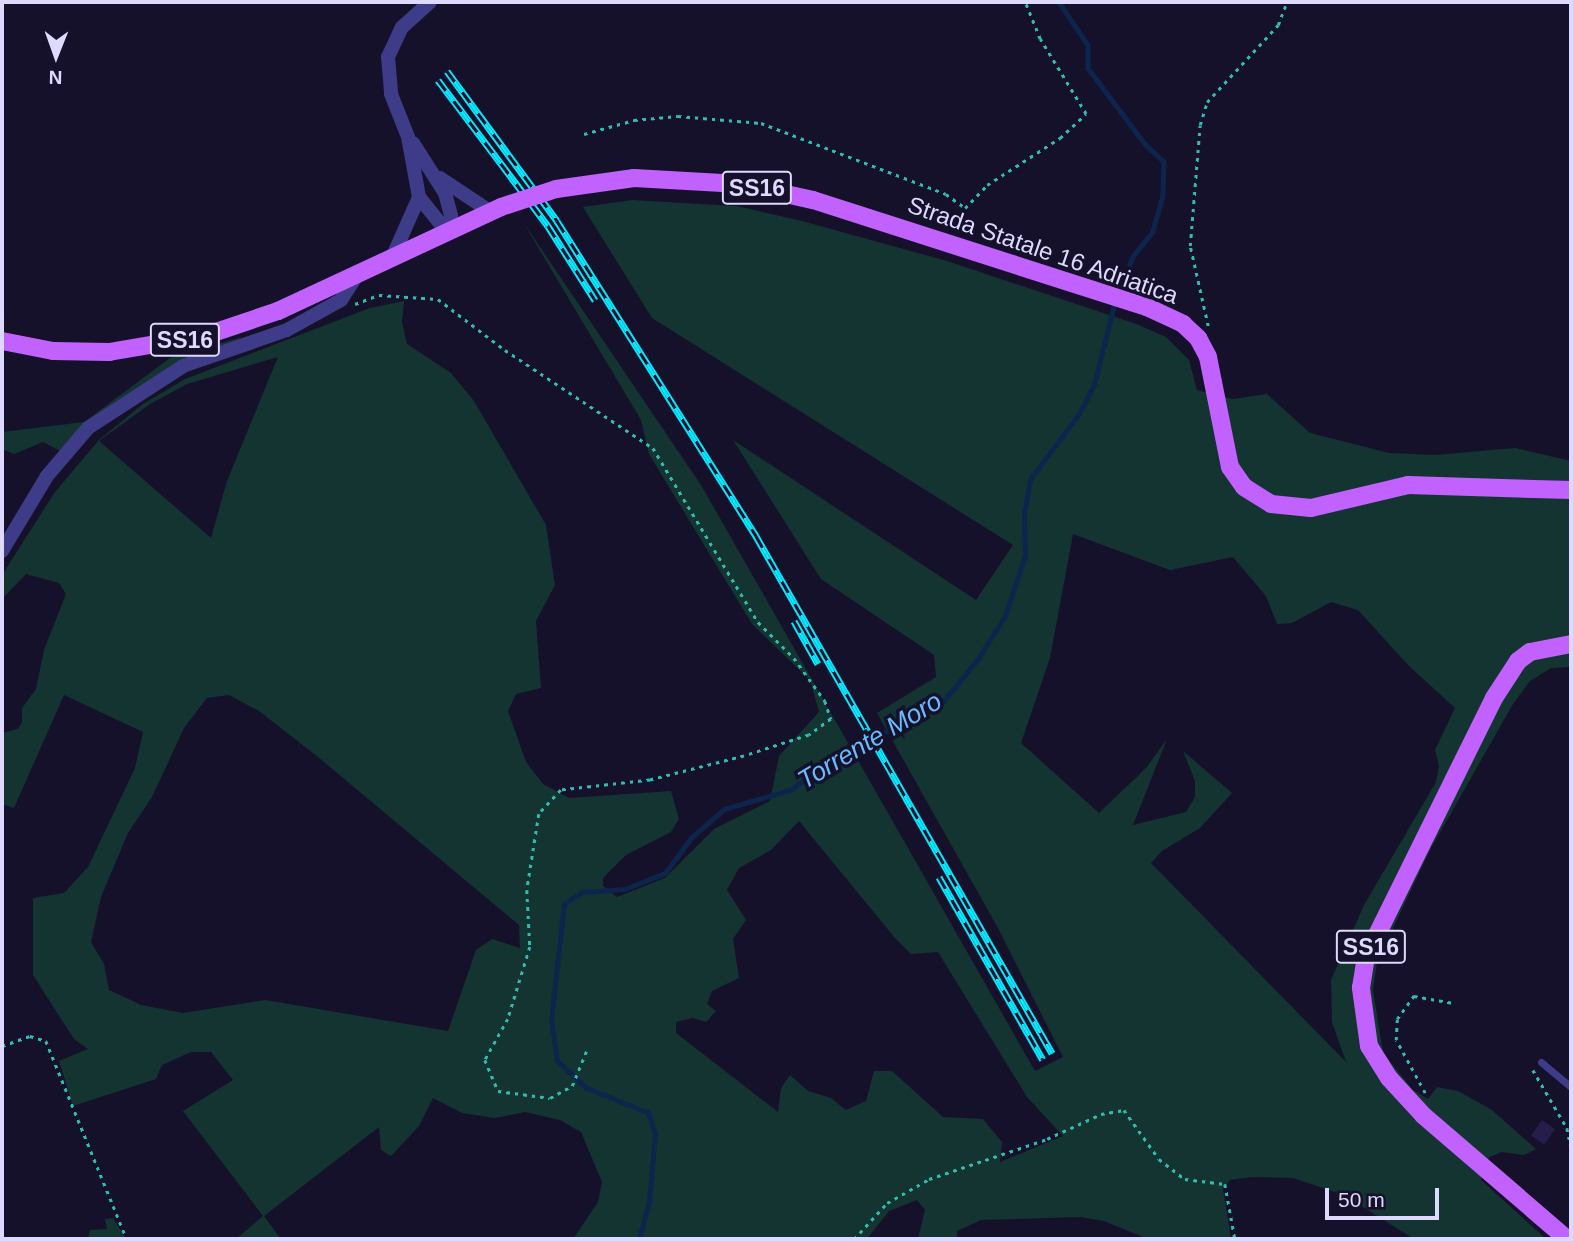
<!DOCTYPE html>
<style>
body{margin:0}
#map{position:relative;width:1573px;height:1241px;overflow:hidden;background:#15112a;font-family:Helvetica,sans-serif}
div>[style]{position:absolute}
.green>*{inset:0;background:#143432}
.stream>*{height:4.5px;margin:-2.25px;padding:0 2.25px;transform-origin:2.25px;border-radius:2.25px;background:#0d254d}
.building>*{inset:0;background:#261d4b;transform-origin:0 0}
.path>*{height:2.5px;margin-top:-1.25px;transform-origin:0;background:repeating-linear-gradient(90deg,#31bcb1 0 3.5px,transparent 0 8.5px)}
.service>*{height:7px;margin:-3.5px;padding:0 3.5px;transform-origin:3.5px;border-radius:3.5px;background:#3e3c88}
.minor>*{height:14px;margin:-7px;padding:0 7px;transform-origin:7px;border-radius:7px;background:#3e3c88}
.primary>*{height:18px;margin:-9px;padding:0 9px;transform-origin:9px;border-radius:9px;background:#c162fe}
.rail>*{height:7px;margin-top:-3.5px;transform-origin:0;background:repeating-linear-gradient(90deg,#15112a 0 13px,#07e8fe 0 26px);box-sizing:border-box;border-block:2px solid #07e8fe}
.primary-bridge>*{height:18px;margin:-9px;padding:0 9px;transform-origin:9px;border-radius:9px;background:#c162fe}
span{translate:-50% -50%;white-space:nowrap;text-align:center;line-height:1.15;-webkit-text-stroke:7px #15112a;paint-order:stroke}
.shield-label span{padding:2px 5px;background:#15112a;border:2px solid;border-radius:5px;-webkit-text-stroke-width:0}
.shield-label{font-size:23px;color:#dedaff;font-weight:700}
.street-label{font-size:24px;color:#dedaff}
.water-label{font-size:26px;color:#69bbfe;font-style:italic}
.frame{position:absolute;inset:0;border:4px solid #dedaff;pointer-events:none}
.north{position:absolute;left:21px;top:21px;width:70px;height:70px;-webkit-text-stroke:5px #15112a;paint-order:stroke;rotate:181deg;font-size:19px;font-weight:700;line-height:28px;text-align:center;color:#dedaff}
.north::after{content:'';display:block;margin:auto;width:24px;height:32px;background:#dedaff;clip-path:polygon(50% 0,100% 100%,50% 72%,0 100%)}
.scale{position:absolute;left:1325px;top:1188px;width:114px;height:32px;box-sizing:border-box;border:4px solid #dedaff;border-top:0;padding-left:9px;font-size:21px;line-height:24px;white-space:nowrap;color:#dedaff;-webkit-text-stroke:5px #15112a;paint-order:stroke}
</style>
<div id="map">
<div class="green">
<div style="clip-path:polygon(evenodd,632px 200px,736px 206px,802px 221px,947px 261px,1139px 325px,1166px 337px,1189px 360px,1197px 390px,1233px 399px,1267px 394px,1310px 433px,1389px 453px,1435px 455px,1515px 448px,1571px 461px,1571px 667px,1551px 668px,1530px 681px,1513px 704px,1430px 850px,1377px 962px,1373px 990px,1383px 1053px,1413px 1090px,1428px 1099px,1437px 1087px,1458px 1091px,1492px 1110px,1536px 1149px,1524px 1155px,1502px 1152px,1489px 1157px,1481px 1180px,1546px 1239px,1414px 1239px,1344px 1195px,1293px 1178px,1251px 1177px,1230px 1180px,1223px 1189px,1231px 1239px,1148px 1239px,1104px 1221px,1081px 1217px,981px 1220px,957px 1231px,957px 1239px,918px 1239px,925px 1210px,917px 1200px,889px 1211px,867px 1239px,573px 1239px,598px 1202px,602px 1182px,581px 1132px,560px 1120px,525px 1112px,495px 1118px,462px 1113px,433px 1098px,419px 1126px,391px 1156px,381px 1150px,379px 1127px,264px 1216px,281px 1239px,236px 1239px,263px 1216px,183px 1111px,233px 1080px,211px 1052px,191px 1052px,162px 1065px,156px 1079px,73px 1106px,59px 1061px,88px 1049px,74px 1039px,33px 975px,33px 898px,64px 893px,88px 867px,135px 768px,143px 732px,64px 695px,14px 808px,2px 804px,2px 733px,18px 729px,22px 722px,22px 708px,36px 689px,44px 650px,66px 594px,59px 583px,26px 574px,2px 599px,2px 575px,55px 492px,99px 440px,143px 404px,185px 379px,370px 308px,404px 301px,402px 322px,407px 344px,451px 373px,474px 401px,546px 525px,555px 585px,536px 621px,541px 688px,516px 694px,508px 711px,526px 762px,543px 784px,569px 798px,671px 791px,679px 819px,671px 832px,626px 855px,603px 878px,603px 886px,617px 897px,665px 878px,714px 829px,770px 801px,779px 756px,819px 712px,810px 680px,752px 624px,649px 454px,641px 420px,523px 222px,701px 485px,1035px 1071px,1063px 1057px,998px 928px,877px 713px,936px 677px,934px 655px,821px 579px,733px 440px,976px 600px,1013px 545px,652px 318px,583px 207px,632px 200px,278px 357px,227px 481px,211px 538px,99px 441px,150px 404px,187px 384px,278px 357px,632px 200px,1073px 534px,1170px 570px,1233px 557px,1266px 596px,1277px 624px,1292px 623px,1331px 602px,1358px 610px,1408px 665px,1455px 708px,1435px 750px,1439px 766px,1436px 782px,1364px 905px,1331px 980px,1332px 1022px,1346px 1062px,1151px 863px,1162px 851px,1200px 828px,1232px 793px,1183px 751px,1195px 781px,1195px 797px,1186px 812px,1133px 825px,1167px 739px,1146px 768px,1099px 813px,1021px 743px,1050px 658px,1073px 534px,632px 200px,229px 695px,259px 711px,318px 757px,519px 925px,520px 948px,492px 939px,476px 950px,448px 1031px,265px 1000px,183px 1013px,141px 1005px,109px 990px,104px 964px,91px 942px,101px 897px,128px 833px,152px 797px,184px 728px,207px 698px,229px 695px,632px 200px,799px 821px,895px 938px,911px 954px,938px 952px,1027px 1097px,1063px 1136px,1000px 1162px,1002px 1142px,983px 1119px,943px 1117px,892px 1071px,874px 1071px,866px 1101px,846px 1110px,831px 1098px,808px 1091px,790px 1075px,781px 1088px,778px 1112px,676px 1033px,676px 1022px,693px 1018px,706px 1022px,716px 1011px,707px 1004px,712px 991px,739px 978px,733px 939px,746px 920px,727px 890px,739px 868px,771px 850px,799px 821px)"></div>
<div style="clip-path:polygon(242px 337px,62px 452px,43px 442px,14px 454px,2px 449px,2px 432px,84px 422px,170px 358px)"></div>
<div style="clip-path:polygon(113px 1218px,126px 1239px,88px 1239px,90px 1230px,107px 1229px,105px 1219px)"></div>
</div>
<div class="stream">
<div style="left:1059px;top:2px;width:52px;rotate:56deg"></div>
<div style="left:1088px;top:45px;width:23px;rotate:90deg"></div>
<div style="left:1088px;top:68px;width:95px;rotate:53.1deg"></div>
<div style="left:1145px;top:144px;width:26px;rotate:43deg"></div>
<div style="left:1164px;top:162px;width:34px;rotate:92deg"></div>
<div style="left:1163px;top:196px;width:37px;rotate:106deg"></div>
<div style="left:1153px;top:232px;width:32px;rotate:129deg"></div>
<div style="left:1133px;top:257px;width:39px;rotate:111deg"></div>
<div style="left:639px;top:1239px;width:38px;rotate:-75deg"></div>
<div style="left:649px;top:1202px;width:69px;rotate:-85deg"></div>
<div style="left:655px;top:1133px;width:21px;rotate:-109deg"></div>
<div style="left:648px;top:1113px;width:67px;rotate:-158deg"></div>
<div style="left:586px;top:1088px;width:40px;rotate:-137deg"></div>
<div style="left:557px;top:1061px;width:41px;rotate:-98.3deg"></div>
<div style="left:551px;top:1020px;width:117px;rotate:-83.6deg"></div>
<div style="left:564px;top:904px;width:22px;rotate:-34deg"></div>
<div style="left:582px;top:892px;width:43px;rotate:-4deg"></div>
<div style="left:625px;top:889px;width:43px;rotate:-21.8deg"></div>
<div style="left:665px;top:873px;width:44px;rotate:-53.4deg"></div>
<div style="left:691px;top:838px;width:44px;rotate:-41.3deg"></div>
<div style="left:724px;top:809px;width:69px;rotate:-16.1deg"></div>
<div style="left:790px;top:790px;width:60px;rotate:-35.5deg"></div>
<div style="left:839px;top:755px;width:114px;rotate:-26.6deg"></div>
<div style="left:941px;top:704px;width:58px;rotate:-50.6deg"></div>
<div style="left:978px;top:659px;width:51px;rotate:-57.9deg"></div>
<div style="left:1005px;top:616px;width:63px;rotate:-71.6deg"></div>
<div style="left:1025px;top:556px;width:42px;rotate:-91.4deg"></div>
<div style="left:1024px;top:514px;width:36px;rotate:-80deg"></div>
<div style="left:1030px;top:479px;width:81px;rotate:-53deg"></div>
<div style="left:1079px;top:414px;width:34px;rotate:-63deg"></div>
<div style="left:1094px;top:384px;width:86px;rotate:-75.8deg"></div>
</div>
<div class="building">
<div style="left:1542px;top:1120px;width:16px;height:19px;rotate:35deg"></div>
</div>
<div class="path">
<div style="left:584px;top:134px;width:52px;rotate:-15.6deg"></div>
<div style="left:634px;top:120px;width:44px;rotate:-5.2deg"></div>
<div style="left:678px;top:116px;width:83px;rotate:4.8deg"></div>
<div style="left:761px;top:123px;width:198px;rotate:21deg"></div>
<div style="left:946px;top:194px;width:24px;rotate:36deg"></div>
<div style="left:957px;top:230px;width:23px;rotate:-70deg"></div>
<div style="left:965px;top:208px;width:32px;rotate:-46deg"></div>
<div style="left:987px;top:185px;width:87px;rotate:-32.8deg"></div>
<div style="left:1060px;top:138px;width:35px;rotate:-43deg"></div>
<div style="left:1086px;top:114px;width:88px;rotate:-121.5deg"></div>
<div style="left:1040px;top:39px;width:40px;rotate:-112deg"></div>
<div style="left:355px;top:304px;width:26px;rotate:-21deg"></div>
<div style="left:379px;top:295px;width:59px;rotate:3.9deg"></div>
<div style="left:438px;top:299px;width:84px;rotate:37.3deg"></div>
<div style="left:505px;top:350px;width:178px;rotate:33.5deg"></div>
<div style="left:653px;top:448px;width:203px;rotate:58.9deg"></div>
<div style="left:758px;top:622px;width:51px;rotate:45deg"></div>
<div style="left:794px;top:658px;width:53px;rotate:54.2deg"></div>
<div style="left:825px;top:701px;width:19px;rotate:72deg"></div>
<div style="left:831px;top:719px;width:27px;rotate:144deg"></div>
<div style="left:809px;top:735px;width:68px;rotate:162.1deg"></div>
<div style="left:744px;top:756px;width:97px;rotate:165.7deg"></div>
<div style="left:650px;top:780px;width:90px;rotate:173.6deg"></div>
<div style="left:561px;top:790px;width:33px;rotate:133deg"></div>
<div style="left:539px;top:814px;width:77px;rotate:99deg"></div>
<div style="left:527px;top:890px;width:57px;rotate:87deg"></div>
<div style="left:530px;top:947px;width:75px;rotate:107deg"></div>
<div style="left:508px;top:1019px;width:47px;rotate:119.3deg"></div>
<div style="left:485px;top:1060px;width:34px;rotate:67deg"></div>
<div style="left:498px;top:1091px;width:52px;rotate:7.7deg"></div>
<div style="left:550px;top:1098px;width:25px;rotate:-29deg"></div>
<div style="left:572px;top:1086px;width:42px;rotate:-67.7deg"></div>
<div style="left:1208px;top:326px;width:82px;rotate:-102.7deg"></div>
<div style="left:1190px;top:246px;width:121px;rotate:-85.3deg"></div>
<div style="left:1200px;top:125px;width:24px;rotate:-73deg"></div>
<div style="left:1207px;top:102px;width:105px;rotate:-47.3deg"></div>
<div style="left:1278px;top:25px;width:25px;rotate:-69deg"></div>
<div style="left:2px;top:1046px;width:30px;rotate:-20deg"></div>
<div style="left:30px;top:1036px;width:17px;rotate:17deg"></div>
<div style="left:46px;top:1041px;width:214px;rotate:67.8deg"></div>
<div style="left:1533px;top:1070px;width:67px;rotate:59.6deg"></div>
<div style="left:1567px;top:1128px;width:19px;rotate:78deg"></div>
<div style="left:1425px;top:1093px;width:60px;rotate:-118.7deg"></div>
<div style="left:1396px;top:1040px;width:21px;rotate:-87deg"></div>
<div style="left:1397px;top:1019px;width:29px;rotate:-54deg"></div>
<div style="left:1414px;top:996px;width:40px;rotate:10deg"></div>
<div style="left:854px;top:1239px;width:49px;rotate:-47.5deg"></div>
<div style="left:887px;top:1203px;width:48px;rotate:-29.7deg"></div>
<div style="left:929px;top:1179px;width:125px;rotate:-18.7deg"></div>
<div style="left:1047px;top:1139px;width:60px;rotate:-24.8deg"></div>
<div style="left:1101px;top:1114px;width:23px;rotate:-10deg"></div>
<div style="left:1124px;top:1110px;width:60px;rotate:54.5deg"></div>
<div style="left:1159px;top:1159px;width:33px;rotate:38deg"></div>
<div style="left:1185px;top:1179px;width:40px;rotate:7.1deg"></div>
<div style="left:1225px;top:1184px;width:56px;rotate:79.7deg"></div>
</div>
<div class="service">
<div style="left:1541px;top:1062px;width:39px;rotate:40deg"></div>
</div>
<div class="minor">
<div style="left:430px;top:2px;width:38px;rotate:138deg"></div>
<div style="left:402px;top:27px;width:33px;rotate:115deg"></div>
<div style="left:388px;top:57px;width:37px;rotate:85deg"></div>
<div style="left:391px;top:94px;width:46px;rotate:68.4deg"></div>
<div style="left:408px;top:137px;width:61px;rotate:79.6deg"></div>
<div style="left:419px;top:197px;width:45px;rotate:51.3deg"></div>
<div style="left:413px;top:143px;width:59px;rotate:57.4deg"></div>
<div style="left:445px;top:193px;width:24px;rotate:75deg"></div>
<div style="left:451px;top:216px;width:16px;rotate:104deg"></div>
<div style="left:440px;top:178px;width:61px;rotate:33.7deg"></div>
<div style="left:392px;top:258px;width:67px;rotate:-66.1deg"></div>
<div style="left:2px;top:551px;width:87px;rotate:-59deg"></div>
<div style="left:47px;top:476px;width:63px;rotate:-49.5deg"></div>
<div style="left:88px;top:428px;width:113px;rotate:-33.1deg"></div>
<div style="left:183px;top:366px;width:110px;rotate:-19.1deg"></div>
<div style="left:287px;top:330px;width:62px;rotate:-29.1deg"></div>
<div style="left:341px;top:300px;width:31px;rotate:-57deg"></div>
</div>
<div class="primary">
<div style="left:556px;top:189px;width:79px;rotate:-8deg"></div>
<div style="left:634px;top:178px;width:106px;rotate:3.2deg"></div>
<div style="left:740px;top:184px;width:75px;rotate:12.4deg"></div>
<div style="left:813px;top:200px;width:351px;rotate:17.8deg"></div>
<div style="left:1147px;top:307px;width:40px;rotate:25deg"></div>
<div style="left:1183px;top:324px;width:21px;rotate:43deg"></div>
<div style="left:1198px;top:338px;width:21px;rotate:62deg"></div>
<div style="left:1208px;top:357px;width:112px;rotate:78.7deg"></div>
<div style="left:1230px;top:467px;width:24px;rotate:55deg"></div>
<div style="left:1244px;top:487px;width:32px;rotate:32deg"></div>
<div style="left:1271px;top:504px;width:40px;rotate:5.7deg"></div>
<div style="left:1311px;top:508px;width:100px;rotate:-13.3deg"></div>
<div style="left:1408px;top:485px;width:163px;rotate:1.8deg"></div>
<div style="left:2px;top:341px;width:52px;rotate:11.1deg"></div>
<div style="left:53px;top:351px;width:56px;rotate:1deg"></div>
<div style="left:109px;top:352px;width:96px;rotate:-9.6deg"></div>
<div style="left:204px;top:336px;width:78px;rotate:-18.7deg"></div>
<div style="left:278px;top:311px;width:246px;rotate:-25deg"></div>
<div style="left:1567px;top:1239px;width:190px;rotate:-139.3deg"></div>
<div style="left:1423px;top:1115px;width:50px;rotate:-132.6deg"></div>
<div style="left:1389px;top:1078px;width:38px;rotate:-122deg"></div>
<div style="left:1369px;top:1046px;width:59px;rotate:-97.9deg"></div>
<div style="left:1361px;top:988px;width:31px;rotate:-81deg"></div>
<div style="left:1366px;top:957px;width:289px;rotate:-63.7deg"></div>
<div style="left:1494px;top:698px;width:44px;rotate:-57deg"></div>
<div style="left:1518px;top:661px;width:15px;rotate:-37deg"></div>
<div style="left:1530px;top:652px;width:42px;rotate:-11deg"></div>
</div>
<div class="rail">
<div style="left:447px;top:71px;width:186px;rotate:53.7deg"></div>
<div style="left:557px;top:221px;width:373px;rotate:57.7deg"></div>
<div style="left:756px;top:536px;width:596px;rotate:60.21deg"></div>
<div style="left:438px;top:80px;width:183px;rotate:53deg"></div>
<div style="left:548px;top:226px;width:88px;rotate:57.6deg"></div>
<div style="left:794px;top:621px;width:49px;rotate:60.8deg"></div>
<div style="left:939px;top:877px;width:210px;rotate:60.4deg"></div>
</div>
<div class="primary-bridge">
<div style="left:501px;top:207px;width:58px;rotate:-18.1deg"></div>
</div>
<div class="shield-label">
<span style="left:757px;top:188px">SS16</span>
<span style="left:185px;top:340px">SS16</span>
<span style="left:1371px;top:947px">SS16</span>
</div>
<div class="street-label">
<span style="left:1043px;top:250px;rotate:19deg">Strada Statale 16 Adriatica</span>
</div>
<div class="water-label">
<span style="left:870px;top:741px;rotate:-31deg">Torrente Moro</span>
</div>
<div class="frame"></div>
<div class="north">N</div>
<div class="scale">50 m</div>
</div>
